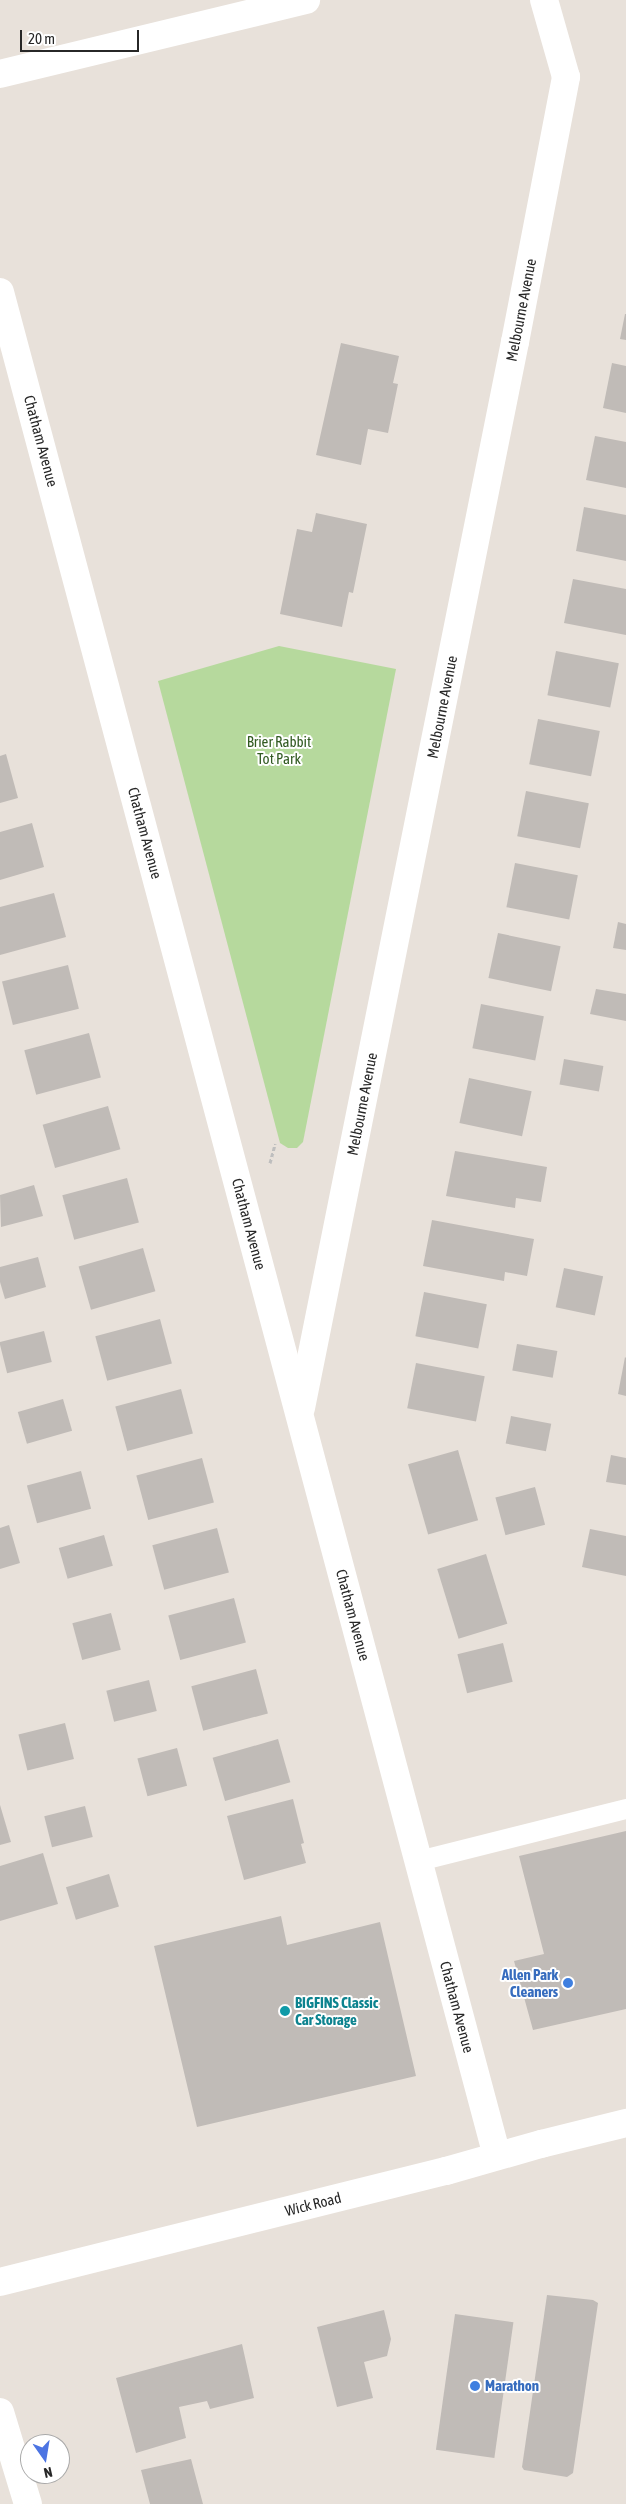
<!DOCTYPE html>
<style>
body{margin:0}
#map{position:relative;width:626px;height:2504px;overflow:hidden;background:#e8e1da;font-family:"Asap Condensed",sans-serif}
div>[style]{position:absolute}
.green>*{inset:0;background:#b6d99d}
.building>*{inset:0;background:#c0bbb7;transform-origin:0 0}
.path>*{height:3px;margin-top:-1.5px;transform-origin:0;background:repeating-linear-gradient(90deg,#bebebe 0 4px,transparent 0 6.5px)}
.lane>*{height:20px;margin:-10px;padding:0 10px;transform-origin:10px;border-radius:10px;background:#fff}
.street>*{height:28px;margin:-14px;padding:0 14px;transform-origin:14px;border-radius:14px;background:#fff}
.secondary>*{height:28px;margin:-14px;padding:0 14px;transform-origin:14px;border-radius:14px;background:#fff}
.dots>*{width:14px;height:14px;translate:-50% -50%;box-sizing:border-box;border:2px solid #fff;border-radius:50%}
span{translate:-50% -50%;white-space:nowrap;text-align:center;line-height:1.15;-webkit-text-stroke:4px #fff;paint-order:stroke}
.street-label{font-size:15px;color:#272727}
.park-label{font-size:15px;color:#315a21}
.shop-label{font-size:15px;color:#366cbe;font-weight:700}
.right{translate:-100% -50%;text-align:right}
.left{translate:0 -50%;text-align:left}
.culture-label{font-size:15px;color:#0d838f;font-weight:700}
.north{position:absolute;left:20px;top:2434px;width:50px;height:50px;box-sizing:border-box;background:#fff;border:1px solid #a9a9a9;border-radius:50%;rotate:167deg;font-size:14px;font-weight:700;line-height:20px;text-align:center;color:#272727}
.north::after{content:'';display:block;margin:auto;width:18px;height:22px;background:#4c74e3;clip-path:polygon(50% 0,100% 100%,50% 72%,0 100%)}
.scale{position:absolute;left:20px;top:30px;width:119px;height:22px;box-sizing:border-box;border:2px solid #272727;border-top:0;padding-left:6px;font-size:15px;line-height:18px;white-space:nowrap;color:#272727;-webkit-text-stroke:4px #fff;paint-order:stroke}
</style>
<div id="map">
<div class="green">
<div style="clip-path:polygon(279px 646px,396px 669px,303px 1142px,297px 1148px,288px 1148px,280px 1143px,158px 681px)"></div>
</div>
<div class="building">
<div style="clip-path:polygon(625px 314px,626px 314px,626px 340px,620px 339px)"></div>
<div style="clip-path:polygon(341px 343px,399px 356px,393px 383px,398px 384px,388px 433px,368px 429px,361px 465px,316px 455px)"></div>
<div style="clip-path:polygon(612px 363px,626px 366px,626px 413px,603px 408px)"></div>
<div style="clip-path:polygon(595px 436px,626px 442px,626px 488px,586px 480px)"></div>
<div style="clip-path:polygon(584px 507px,626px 515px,626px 561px,576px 551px)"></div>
<div style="clip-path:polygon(316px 513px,367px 524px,353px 593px,349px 592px,342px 627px,280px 614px,297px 529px,312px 532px)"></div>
<div style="clip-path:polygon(573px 579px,626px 589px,626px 635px,564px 623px)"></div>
<div style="left:556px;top:651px;width:64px;height:45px;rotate:11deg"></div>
<div style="left:538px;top:719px;width:63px;height:46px;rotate:11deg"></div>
<div style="clip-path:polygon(6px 754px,18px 798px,0 803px,0 756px)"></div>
<div style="left:526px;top:791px;width:64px;height:46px;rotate:11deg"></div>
<div style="clip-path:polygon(32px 823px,44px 867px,0 880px,0 832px)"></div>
<div style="left:515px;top:863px;width:64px;height:45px;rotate:11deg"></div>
<div style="clip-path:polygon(54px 893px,66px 937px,0 955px,0 907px)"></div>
<div style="clip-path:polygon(618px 922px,626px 924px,626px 950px,613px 948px)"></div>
<div style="left:498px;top:933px;width:64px;height:46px;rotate:12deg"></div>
<div style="left:68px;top:965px;width:45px;height:68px;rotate:76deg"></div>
<div style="clip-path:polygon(596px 989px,626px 994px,626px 1021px,590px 1014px)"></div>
<div style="left:481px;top:1004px;width:64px;height:45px;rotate:11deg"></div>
<div style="left:89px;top:1033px;width:46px;height:67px;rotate:75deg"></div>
<div style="left:564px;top:1059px;width:40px;height:26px;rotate:10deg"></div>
<div style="left:469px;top:1078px;width:64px;height:46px;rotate:12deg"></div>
<div style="left:108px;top:1106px;width:45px;height:68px;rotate:74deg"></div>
<div style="clip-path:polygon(455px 1151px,547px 1167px,541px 1202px,516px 1198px,515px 1208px,446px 1196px)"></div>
<div style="left:127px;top:1178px;width:46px;height:67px;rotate:75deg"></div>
<div style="clip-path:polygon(34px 1185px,43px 1216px,1px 1227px,0 1195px)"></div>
<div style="clip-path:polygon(432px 1220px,534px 1239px,527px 1276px,505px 1272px,504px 1281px,423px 1266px)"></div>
<div style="left:143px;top:1248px;width:45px;height:67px;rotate:74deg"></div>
<div style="clip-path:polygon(38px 1257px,46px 1287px,5px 1299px,0 1282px,0 1267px)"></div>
<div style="left:564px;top:1268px;width:40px;height:40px;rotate:12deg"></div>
<div style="left:424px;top:1292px;width:64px;height:45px;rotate:11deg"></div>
<div style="left:160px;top:1319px;width:46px;height:67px;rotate:75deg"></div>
<div style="left:44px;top:1331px;width:32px;height:46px;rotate:76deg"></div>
<div style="left:517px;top:1344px;width:41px;height:27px;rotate:10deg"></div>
<div style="clip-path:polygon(625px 1357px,626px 1358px,626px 1396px,618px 1394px)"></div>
<div style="left:416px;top:1363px;width:70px;height:46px;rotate:11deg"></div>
<div style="left:181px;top:1389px;width:46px;height:68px;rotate:75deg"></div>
<div style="left:63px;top:1399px;width:33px;height:47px;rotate:74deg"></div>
<div style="left:511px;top:1416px;width:41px;height:28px;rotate:11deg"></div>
<div style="left:458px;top:1450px;width:73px;height:52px;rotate:74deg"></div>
<div style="clip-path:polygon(611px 1455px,626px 1458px,626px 1485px,606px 1482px)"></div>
<div style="left:202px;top:1458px;width:46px;height:68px;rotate:75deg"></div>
<div style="left:81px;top:1471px;width:39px;height:56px;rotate:75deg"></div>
<div style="left:535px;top:1487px;width:39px;height:41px;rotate:75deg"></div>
<div style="clip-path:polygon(9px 1525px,20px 1563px,0 1569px,0 1528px)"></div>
<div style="left:217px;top:1528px;width:46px;height:67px;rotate:75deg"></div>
<div style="clip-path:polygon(590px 1529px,626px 1536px,626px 1576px,582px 1567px)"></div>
<div style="left:104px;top:1535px;width:32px;height:47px;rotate:74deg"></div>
<div style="left:486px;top:1554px;width:73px;height:51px;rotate:73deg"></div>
<div style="left:234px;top:1598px;width:46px;height:68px;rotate:75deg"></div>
<div style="left:111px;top:1613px;width:38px;height:40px;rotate:75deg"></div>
<div style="left:503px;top:1643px;width:40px;height:47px;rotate:76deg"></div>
<div style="left:256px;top:1669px;width:46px;height:67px;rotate:75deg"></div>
<div style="left:149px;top:1680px;width:32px;height:44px;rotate:76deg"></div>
<div style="left:65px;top:1723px;width:37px;height:48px;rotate:76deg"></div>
<div style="left:278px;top:1739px;width:45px;height:68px;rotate:74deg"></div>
<div style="left:177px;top:1748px;width:39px;height:41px;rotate:75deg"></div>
<div style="clip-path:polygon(293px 1799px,304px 1843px,301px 1844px,306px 1863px,244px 1880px,227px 1816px)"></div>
<div style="clip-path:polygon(0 1805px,11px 1842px,0 1845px)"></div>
<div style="left:85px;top:1806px;width:32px;height:42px;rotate:76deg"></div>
<div style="clip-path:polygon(626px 1831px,626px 2009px,533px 2030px,514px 1961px,544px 1954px,519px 1856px)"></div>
<div style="clip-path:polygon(43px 1853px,58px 1904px,0 1921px,0 1866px)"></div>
<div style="left:109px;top:1874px;width:34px;height:45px;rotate:73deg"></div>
<div style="clip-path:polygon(281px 1916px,287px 1945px,380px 1922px,416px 2076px,197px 2127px,154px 1946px)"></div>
<div style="clip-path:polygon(547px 2295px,593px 2300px,598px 2303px,573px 2473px,567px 2477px,524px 2470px,522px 2467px)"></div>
<div style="clip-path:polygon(384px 2310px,391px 2339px,387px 2356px,364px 2362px,373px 2398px,337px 2407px,317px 2327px)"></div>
<div style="left:455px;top:2314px;width:59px;height:137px;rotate:8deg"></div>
<div style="clip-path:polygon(242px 2344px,254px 2398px,210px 2409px,207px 2401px,179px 2407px,186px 2438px,136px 2453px,116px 2378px)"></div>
<div style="clip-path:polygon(191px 2459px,203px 2504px,150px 2504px,141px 2470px)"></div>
</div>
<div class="path">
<div style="left:270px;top:1163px;width:20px;rotate:-75deg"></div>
</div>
<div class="lane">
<div style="left:419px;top:1861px;width:213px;rotate:-14.1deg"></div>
</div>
<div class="street">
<div style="left:0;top:292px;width:1929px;rotate:75.07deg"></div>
<div style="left:301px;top:1408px;width:1087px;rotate:-78.65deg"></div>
<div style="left:515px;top:342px;width:270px;rotate:-79.1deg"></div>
<div style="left:566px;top:77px;width:80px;rotate:-105.9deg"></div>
<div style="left:0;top:2282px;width:460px;rotate:-14deg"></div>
<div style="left:446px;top:2171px;width:99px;rotate:-15.9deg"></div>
<div style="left:541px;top:2144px;width:88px;rotate:-13.9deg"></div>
</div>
<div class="secondary">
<div style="left:0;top:74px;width:315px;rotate:-13.6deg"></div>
<div style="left:0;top:2412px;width:96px;rotate:73.1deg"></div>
</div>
<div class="dots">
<div style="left:568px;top:1983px;background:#3f7fe0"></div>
<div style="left:285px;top:2011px;background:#0f9aa8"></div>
<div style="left:475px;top:2386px;background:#3f7fe0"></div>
</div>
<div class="street-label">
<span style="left:521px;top:310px;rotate:-79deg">Melbourne Avenue</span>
<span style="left:41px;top:441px;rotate:75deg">Chatham Avenue</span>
<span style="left:442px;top:707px;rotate:-79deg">Melbourne Avenue</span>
<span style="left:145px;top:833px;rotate:75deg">Chatham Avenue</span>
<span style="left:362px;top:1104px;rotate:-79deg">Melbourne Avenue</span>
<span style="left:249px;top:1224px;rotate:75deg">Chatham Avenue</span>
<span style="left:353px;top:1615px;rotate:75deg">Chatham Avenue</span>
<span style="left:457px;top:2007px;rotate:75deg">Chatham Avenue</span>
<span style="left:313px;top:2204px;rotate:-14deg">Wick Road</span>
</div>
<div class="park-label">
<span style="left:279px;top:750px">Brier Rabbit<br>Tot Park</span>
</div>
<div class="shop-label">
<span class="right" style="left:558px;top:1983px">Allen Park<br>Cleaners</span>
<span class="left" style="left:485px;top:2386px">Marathon</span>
</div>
<div class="culture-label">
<span class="left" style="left:295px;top:2011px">BIGFINS Classic<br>Car Storage</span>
</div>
<div class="north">N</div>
<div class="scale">20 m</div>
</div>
